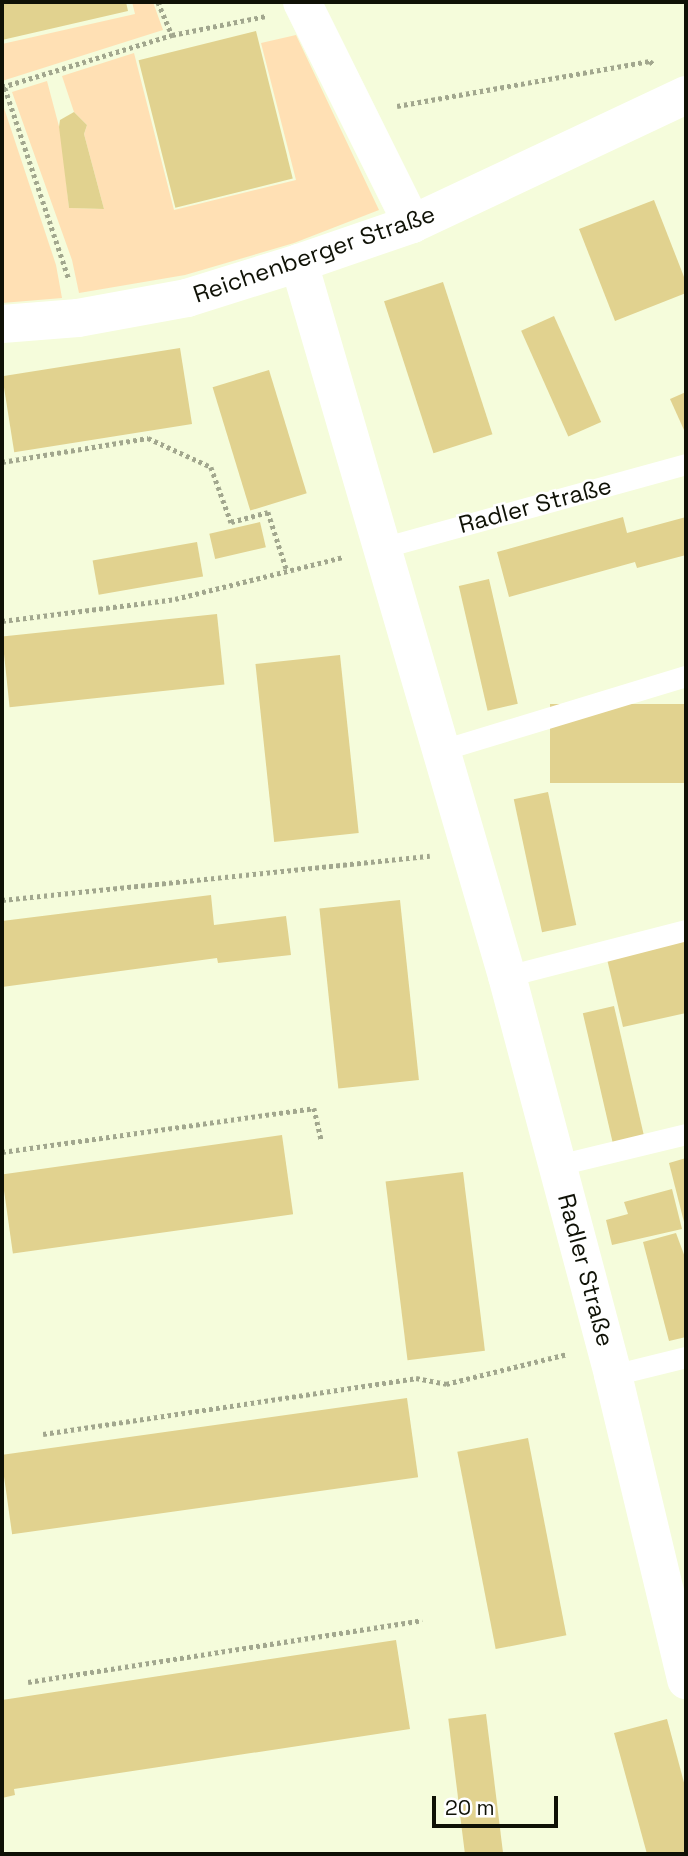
<!DOCTYPE html>
<meta charset="utf-8">
<style>
body{margin:0}
#map{position:relative;width:688px;height:1856px;overflow:hidden;background:#f5fcdb;font-family:"Space Grotesk",sans-serif}
div>[style]{position:absolute}
.green>*{inset:0;background:#ffe0b4}
.building>*{inset:0;background:#e1d28f;transform-origin:0 0}
.path>*{height:4.5px;margin-top:-2.25px;transform-origin:0;background:repeating-linear-gradient(90deg,#a2a78e 0 3.5px,transparent 0 7px)}
.lane>*{height:21px;margin:-10.5px;padding:0 10.5px;transform-origin:10.5px;border-radius:10.5px;background:#fff}
.street>*{height:38px;margin:-19px;padding:0 19px;transform-origin:19px;border-radius:19px;background:#fff}
span{translate:-50% -50%;white-space:nowrap;text-align:center;line-height:1.15;-webkit-text-stroke:5px #fff;paint-order:stroke}
.street-label{font-size:24px;color:#0f1106}
.frame{position:absolute;inset:0;border:4px solid #0f1106;pointer-events:none}
.scale{position:absolute;left:432px;top:1796px;width:126px;height:32px;box-sizing:border-box;border:4px solid #0f1106;border-top:0;padding-left:9px;font-size:21px;line-height:24px;white-space:nowrap;color:#0f1106;-webkit-text-stroke:5px #fff;paint-order:stroke}
</style>
<div id="map">
<div class="green">
<div style="clip-path:polygon(132px 2px,153px 2px,163px 30px,2px 81px,2px 44px,135px 14px)"></div>
<div style="clip-path:polygon(296px 35px,379px 210px,294px 243px,185px 275px,79px 293px,72px 260px,12px 92px,47px 81px,61px 134px,69px 208px,104px 209px,84px 134px,87px 125px,74px 112px,62px 76px,134px 53px,174px 210px,296px 180px,261px 43px)"></div>
<div style="clip-path:polygon(2px 102px,56px 265px,62px 298px,2px 303px)"></div>
</div>
<div class="building">
<div style="clip-path:polygon(2px 2px,126px 2px,128px 11px,2px 40px)"></div>
<div style="left:256px;top:31px;width:152px;height:121px;rotate:76deg"></div>
<div style="clip-path:polygon(74px 112px,87px 125px,84px 134px,104px 209px,69px 208px,59px 127px,60px 120px)"></div>
<div style="clip-path:polygon(654px 200px,686px 282px,686px 293px,615px 321px,579px 229px)"></div>
<div style="left:443px;top:282px;width:160px;height:62px;rotate:72deg"></div>
<div style="left:554px;top:316px;width:116px;height:36px;rotate:66deg"></div>
<div style="left:180px;top:348px;width:77px;height:180px;rotate:81deg"></div>
<div style="left:269px;top:370px;width:129px;height:59px;rotate:73deg"></div>
<div style="clip-path:polygon(686px 392px,686px 429px,684px 430px,670px 399px)"></div>
<div style="clip-path:polygon(623px 517px,627px 533px,686px 517px,686px 555px,637px 568px,635px 562px,509px 597px,497px 552px)"></div>
<div style="left:260px;top:522px;width:26px;height:52px;rotate:77deg"></div>
<div style="left:197px;top:542px;width:35px;height:106px;rotate:80deg"></div>
<div style="left:489px;top:579px;width:128px;height:31px;rotate:77deg"></div>
<div style="left:217px;top:614px;width:71px;height:216px;rotate:84deg"></div>
<div style="left:340px;top:655px;width:179px;height:85px;rotate:84deg"></div>
<div style="left:686px;top:704px;width:79px;height:136px;rotate:90deg"></div>
<div style="left:548px;top:792px;width:136px;height:35px;rotate:78deg"></div>
<div style="clip-path:polygon(211px 895px,214px 925px,286px 916px,291px 955px,218px 963px,217px 958px,2px 987px,2px 921px)"></div>
<div style="left:400px;top:900px;width:181px;height:81px;rotate:84deg"></div>
<div style="clip-path:polygon(686px 941px,686px 1013px,623px 1027px,607px 959px)"></div>
<div style="left:614px;top:1006px;width:136px;height:32px;rotate:77deg"></div>
<div style="left:282px;top:1135px;width:80px;height:283px;rotate:82deg"></div>
<div style="clip-path:polygon(686px 1158px,686px 1225px,685px 1226px,669px 1163px)"></div>
<div style="left:463px;top:1172px;width:180px;height:78px;rotate:83deg"></div>
<div style="clip-path:polygon(672px 1189px,682px 1229px,612px 1245px,606px 1220px,628px 1214px,624px 1202px)"></div>
<div style="clip-path:polygon(676px 1233px,686px 1260px,686px 1337px,669px 1341px,643px 1242px)"></div>
<div style="left:407px;top:1398px;width:80px;height:410px;rotate:82deg"></div>
<div style="left:528px;top:1438px;width:201px;height:72px;rotate:79deg"></div>
<div style="clip-path:polygon(396px 1640px,410px 1729px,14px 1789px,15px 1795px,2px 1798px,2px 1700px)"></div>
<div style="left:486px;top:1714px;width:141px;height:38px;rotate:83deg"></div>
<div style="clip-path:polygon(667px 1719px,686px 1790px,686px 1854px,647px 1854px,614px 1733px)"></div>
</div>
<div class="path">
<div style="left:158px;top:2px;width:36px;rotate:67deg"></div>
<div style="left:2px;top:87px;width:178px;rotate:-17deg"></div>
<div style="left:172px;top:35px;width:96px;rotate:-11.4deg"></div>
<div style="left:5px;top:88px;width:201px;rotate:71.5deg"></div>
<div style="left:397px;top:106px;width:257px;rotate:-10.1deg"></div>
<div style="left:650px;top:61px;width:7px;rotate:45deg"></div>
<div style="left:2px;top:462px;width:148px;rotate:-9.3deg"></div>
<div style="left:148px;top:438px;width:69px;rotate:24.7deg"></div>
<div style="left:211px;top:467px;width:59px;rotate:70deg"></div>
<div style="left:231px;top:522px;width:38px;rotate:-15deg"></div>
<div style="left:268px;top:512px;width:62px;rotate:72.1deg"></div>
<div style="left:2px;top:621px;width:174px;rotate:-7.2deg"></div>
<div style="left:175px;top:599px;width:174px;rotate:-14deg"></div>
<div style="left:2px;top:900px;width:430px;rotate:-5.9deg"></div>
<div style="left:2px;top:1152px;width:315px;rotate:-8deg"></div>
<div style="left:314px;top:1108px;width:32px;rotate:77deg"></div>
<div style="left:43px;top:1434px;width:377px;rotate:-8.5deg"></div>
<div style="left:416px;top:1378px;width:31px;rotate:11deg"></div>
<div style="left:446px;top:1384px;width:125px;rotate:-13.9deg"></div>
<div style="left:28px;top:1682px;width:399px;rotate:-8.9deg"></div>
</div>
<div class="lane">
<div style="left:385px;top:547px;width:312px;rotate:-15.4deg"></div>
<div style="left:442px;top:750px;width:255px;rotate:-16.9deg"></div>
<div style="left:507px;top:976px;width:185px;rotate:-14.4deg"></div>
<div style="left:558px;top:1165px;width:132px;rotate:-13.6deg"></div>
<div style="left:613px;top:1375px;width:75px;rotate:-13.9deg"></div>
</div>
<div class="street">
<div style="left:302px;top:2px;width:248px;rotate:63.6deg"></div>
<div style="left:299px;top:263px;width:743px;rotate:73.74deg"></div>
<div style="left:507px;top:976px;width:413px;rotate:75.1deg"></div>
<div style="left:613px;top:1375px;width:314px;rotate:76.5deg"></div>
<div style="left:2px;top:324px;width:76px;rotate:-4.5deg"></div>
<div style="left:78px;top:318px;width:111px;rotate:-10.4deg"></div>
<div style="left:187px;top:298px;width:117px;rotate:-17.4deg"></div>
<div style="left:299px;top:263px;width:120px;rotate:-19deg"></div>
<div style="left:412px;top:224px;width:303px;rotate:-25.2deg"></div>
</div>
<div class="street-label">
<span style="left:314px;top:254px;rotate:-19deg">Reichenberger Straße</span>
<span style="left:535px;top:505px;rotate:-15deg">Radler Straße</span>
<span style="left:586px;top:1270px;rotate:75deg">Radler Straße</span>
</div>
<div class="frame"></div>
<div class="scale">20 m</div>
</div>
